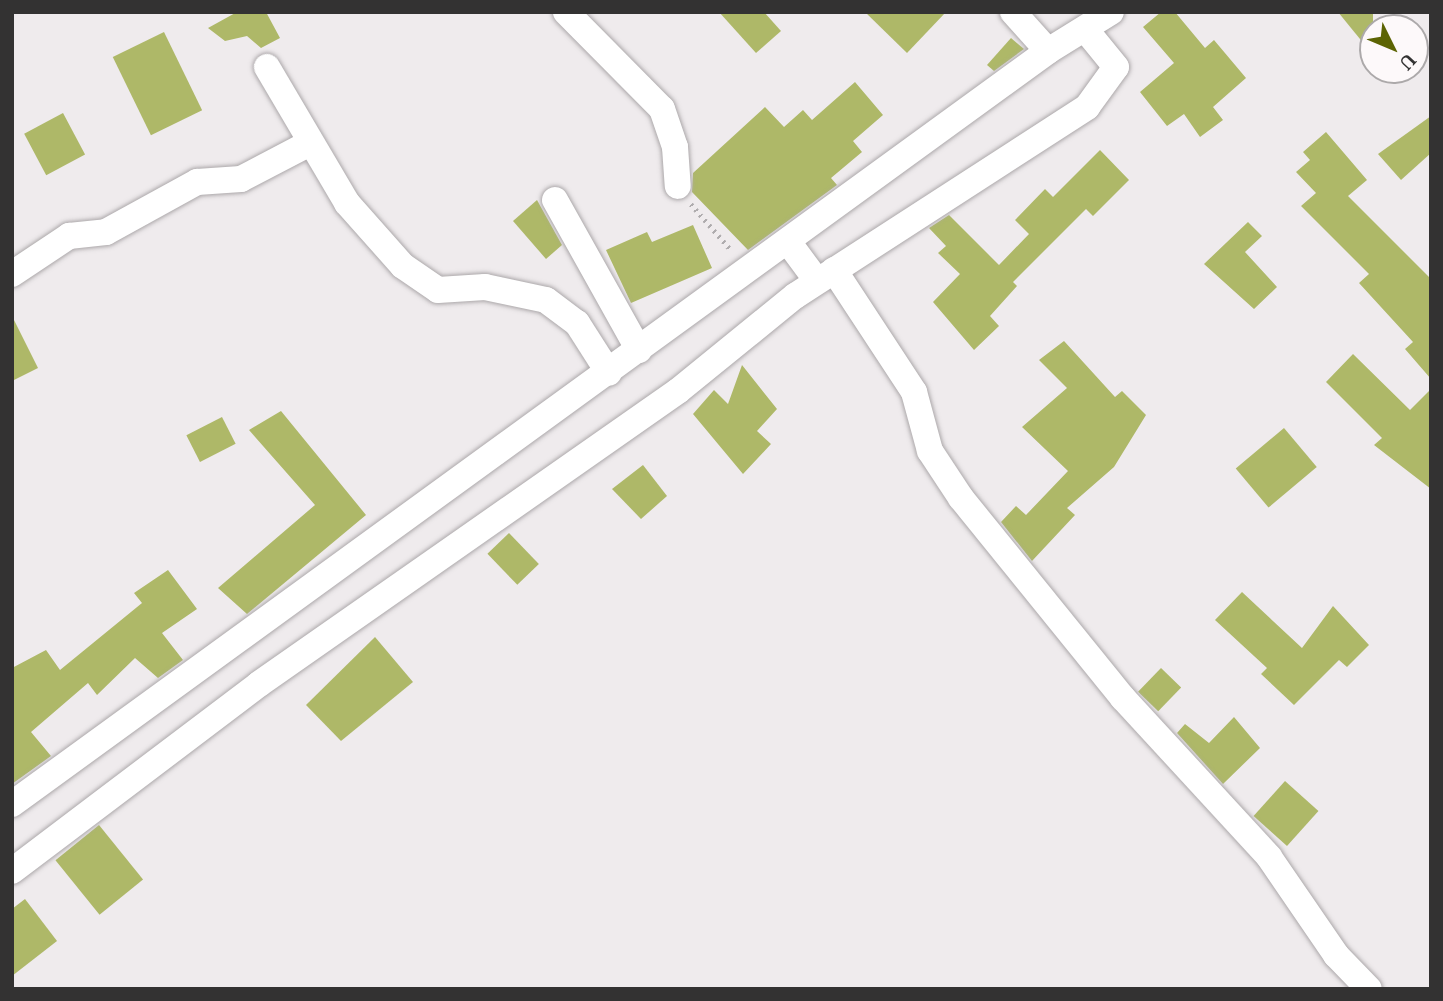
<!DOCTYPE html>
<style>
body{margin:0}
#map{position:relative;width:1443px;height:1001px;overflow:hidden;background:#efebed;font-family:"PT Serif",serif}
div>[style]{position:absolute}
.building>*{inset:0;background:#aeb868;transform-origin:0 0}
.path>*{height:4.5px;margin-top:-2.25px;transform-origin:0;background:repeating-linear-gradient(90deg,#afacae 0 2px,transparent 0 7px)}
.roads{filter:drop-shadow(0 0 2px #aca8aa) drop-shadow(0 0 2px #aca8aa)}
.street>*{height:26px;margin:-13px;padding:0 13px;transform-origin:13px;border-radius:13px;background:#fff}
span{translate:-50% -50%;white-space:nowrap;text-align:center;line-height:1.15;-webkit-text-stroke:6px #fdf9fa;paint-order:stroke}
.frame{position:absolute;inset:0;border:14px solid #333232;pointer-events:none}
.north{position:absolute;left:1359px;top:14px;width:70px;height:70px;box-sizing:border-box;background:#fdf9fa;border:2px solid #aca9aa;border-radius:50%;rotate:133deg;font-size:19px;font-weight:700;line-height:28px;text-align:center;color:#333232}
.north::after{content:'';display:block;margin:auto;width:24px;height:32px;background:#5c6403;clip-path:polygon(50% 0,100% 100%,50% 72%,0 100%)}
</style>
<div id="map">
<div class="building">
<div style="clip-path:polygon(237px 12px,266px 12px,280px 38px,261px 48px,247px 36px,225px 41px,208px 28px)"></div>
<div style="clip-path:polygon(719px 12px,764px 12px,781px 31px,756px 53px)"></div>
<div style="clip-path:polygon(865px 12px,946px 12px,907px 53px)"></div>
<div style="clip-path:polygon(1161px 12px,1175px 12px,1205px 48px,1214px 40px,1246px 78px,1213px 107px,1223px 120px,1200px 137px,1184px 114px,1167px 126px,1140px 92px,1174px 63px,1143px 27px)"></div>
<div style="clip-path:polygon(1338px 12px,1373px 12px,1373px 55px)"></div>
<div style="left:164px;top:32px;width:87px;height:57px;rotate:64deg"></div>
<div style="clip-path:polygon(1011px 38px,1024px 49px,994px 71px,987px 65px)"></div>
<div style="clip-path:polygon(855px 82px,883px 115px,853px 141px,862px 152px,831px 178px,837px 185px,748px 250px,692px 192px,693px 173px,765px 107px,784px 127px,803px 110px,812px 120px)"></div>
<div style="left:63px;top:113px;width:47px;height:44px;rotate:62deg"></div>
<div style="clip-path:polygon(1431px 116px,1431px 153px,1401px 180px,1378px 154px)"></div>
<div style="clip-path:polygon(1326px 132px,1367px 180px,1348px 196px,1431px 279px,1431px 379px,1405px 349px,1413px 342px,1359px 283px,1369px 274px,1301px 206px,1316px 193px,1296px 172px,1310px 160px,1303px 152px)"></div>
<div style="clip-path:polygon(1100px 150px,1129px 180px,1093px 216px,1086px 209px,1013px 282px,1017px 286px,990px 316px,999px 326px,974px 350px,933px 302px,960px 274px,938px 253px,946px 246px,929px 228px,949px 215px,999px 265px,1029px 234px,1015px 220px,1045px 189px,1053px 197px)"></div>
<div style="clip-path:polygon(537px 200px,562px 245px,546px 259px,513px 221px)"></div>
<div style="clip-path:polygon(1248px 222px,1262px 236px,1245px 252px,1277px 287px,1254px 309px,1204px 264px)"></div>
<div style="clip-path:polygon(693px 225px,712px 268px,631px 303px,606px 250px,647px 232px,652px 242px)"></div>
<div style="clip-path:polygon(12px 316px,38px 368px,12px 381px)"></div>
<div style="clip-path:polygon(1064px 341px,1115px 397px,1122px 391px,1146px 415px,1114px 467px,1067px 508px,1075px 515px,1032px 561px,1001px 522px,1016px 506px,1026px 515px,1068px 471px,1022px 427px,1067px 388px,1039px 360px)"></div>
<div style="clip-path:polygon(1353px 354px,1410px 410px,1431px 389px,1431px 489px,1374px 445px,1382px 438px,1326px 382px)"></div>
<div style="clip-path:polygon(742px 365px,777px 409px,757px 431px,771px 444px,743px 474px,693px 414px,714px 390px,728px 404px)"></div>
<div style="clip-path:polygon(281px 411px,366px 515px,247px 614px,218px 588px,315px 505px,249px 430px)"></div>
<div style="left:222px;top:417px;width:30px;height:40px;rotate:63deg"></div>
<div style="left:1284px;top:428px;width:51px;height:63px;rotate:50deg"></div>
<div style="clip-path:polygon(643px 465px,667px 496px,641px 519px,612px 489px)"></div>
<div style="left:509px;top:533px;width:43px;height:30px;rotate:46deg"></div>
<div style="clip-path:polygon(168px 570px,197px 609px,162px 633px,183px 660px,158px 678px,135px 658px,97px 695px,88px 683px,31px 732px,51px 756px,12px 784px,12px 668px,46px 650px,60px 670px,142px 603px,134px 593px)"></div>
<div style="clip-path:polygon(1242px 592px,1302px 648px,1333px 606px,1369px 645px,1347px 667px,1339px 660px,1294px 705px,1261px 674px,1267px 668px,1215px 620px)"></div>
<div style="clip-path:polygon(375px 637px,413px 682px,341px 741px,306px 705px)"></div>
<div style="left:1161px;top:668px;width:28px;height:33px;rotate:44deg"></div>
<div style="clip-path:polygon(1234px 717px,1260px 748px,1223px 784px,1177px 733px,1185px 724px,1209px 743px)"></div>
<div style="left:1285px;top:781px;width:45px;height:47px;rotate:42deg"></div>
<div style="left:99px;top:825px;width:70px;height:56px;rotate:51deg"></div>
<div style="clip-path:polygon(25px 899px,57px 941px,12px 976px,12px 909px)"></div>
</div>
<div class="path">
<div style="left:691px;top:204px;width:61px;rotate:49deg"></div>
</div>
<div class="roads">
<div class="street">
<div style="left:566px;top:12px;width:136px;rotate:45.3deg"></div>
<div style="left:662px;top:109px;width:40px;rotate:71.1deg"></div>
<div style="left:675px;top:147px;width:39px;rotate:86deg"></div>
<div style="left:1013px;top:12px;width:52px;rotate:48.1deg"></div>
<div style="left:267px;top:67px;width:158px;rotate:59.5deg"></div>
<div style="left:347px;top:203px;width:84px;rotate:48.4deg"></div>
<div style="left:403px;top:266px;width:42px;rotate:34.4deg"></div>
<div style="left:438px;top:290px;width:47px;rotate:-3.7deg"></div>
<div style="left:485px;top:287px;width:62px;rotate:12deg"></div>
<div style="left:546px;top:300px;width:39px;rotate:37deg"></div>
<div style="left:577px;top:323px;width:59px;rotate:57.4deg"></div>
<div style="left:555px;top:200px;width:172px;rotate:60.8deg"></div>
<div style="left:789px;top:243px;width:47px;rotate:53.6deg"></div>
<div style="left:834px;top:270px;width:146px;rotate:56.7deg"></div>
<div style="left:914px;top:392px;width:61px;rotate:74.8deg"></div>
<div style="left:930px;top:451px;width:56px;rotate:56.6deg"></div>
<div style="left:961px;top:498px;width:257px;rotate:51deg"></div>
<div style="left:1123px;top:698px;width:216px;rotate:47.4deg"></div>
<div style="left:1269px;top:857px;width:119px;rotate:55.6deg"></div>
<div style="left:1336px;top:955px;width:47px;rotate:45.9deg"></div>
<div style="left:12px;top:274px;width:69px;rotate:-33.7deg"></div>
<div style="left:69px;top:236px;width:37px;rotate:-6deg"></div>
<div style="left:106px;top:232px;width:104px;rotate:-28.8deg"></div>
<div style="left:197px;top:182px;width:44px;rotate:-3.9deg"></div>
<div style="left:241px;top:179px;width:78px;rotate:-27.6deg"></div>
<div style="left:12px;top:804px;width:1281px;rotate:-36.01deg"></div>
<div style="left:1048px;top:51px;width:74px;rotate:-31.8deg"></div>
<div style="left:12px;top:871px;width:310px;rotate:-37.1deg"></div>
<div style="left:259px;top:684px;width:511px;rotate:-34.96deg"></div>
<div style="left:678px;top:391px;width:151px;rotate:-39.1deg"></div>
<div style="left:795px;top:296px;width:348px;rotate:-32.9deg"></div>
<div style="left:1087px;top:107px;width:49px;rotate:-54.1deg"></div>
<div style="left:1116px;top:67px;width:49px;rotate:-129.2deg"></div>
</div>
</div>
<div class="frame"></div>
<div class="north">U</div>
</div>
